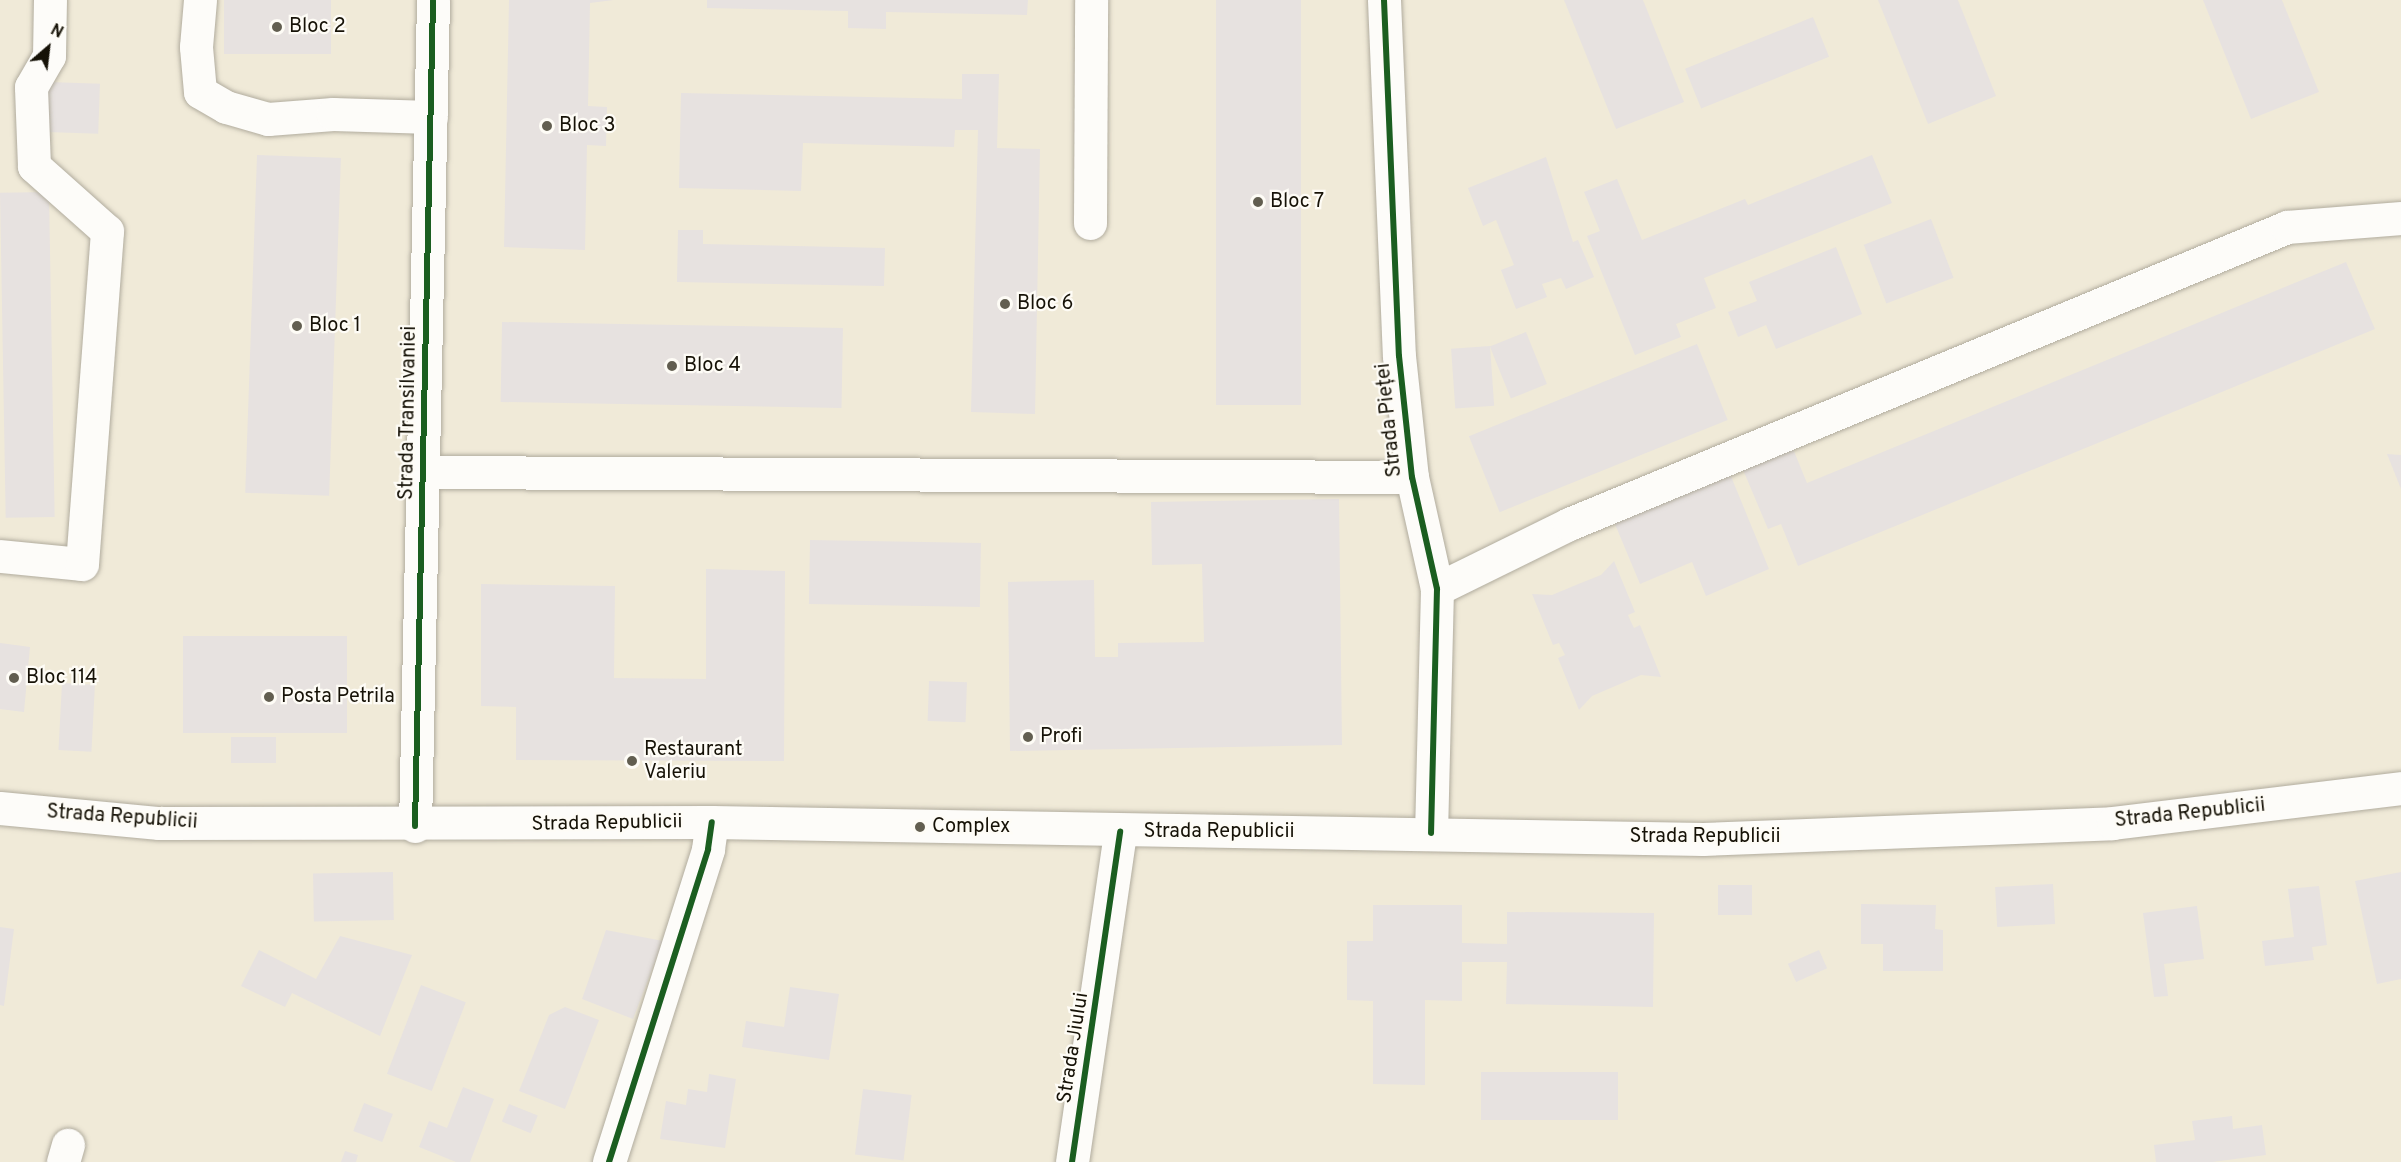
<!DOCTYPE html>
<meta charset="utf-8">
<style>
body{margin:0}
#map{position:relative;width:2401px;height:1162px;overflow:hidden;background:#f0ead8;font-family:Overpass,sans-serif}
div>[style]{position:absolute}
.building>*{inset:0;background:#e7e2e0;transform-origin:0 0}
.roads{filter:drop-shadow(0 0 2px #b1ac9e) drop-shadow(0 0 2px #b1ac9e)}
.minor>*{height:33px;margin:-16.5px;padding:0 16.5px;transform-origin:16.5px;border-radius:16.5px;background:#fdfcf9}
.major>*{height:33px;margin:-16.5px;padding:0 16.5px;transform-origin:16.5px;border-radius:16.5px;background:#fdfcf9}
.cycleway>*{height:6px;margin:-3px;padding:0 3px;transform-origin:3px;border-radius:3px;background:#1b5e20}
.dots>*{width:16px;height:16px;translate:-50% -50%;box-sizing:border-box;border:3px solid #fefcf6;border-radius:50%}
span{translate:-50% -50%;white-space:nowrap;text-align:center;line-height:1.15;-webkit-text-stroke:4.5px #fefcf6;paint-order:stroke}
.poi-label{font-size:20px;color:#161207}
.left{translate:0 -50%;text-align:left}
.street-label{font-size:20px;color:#161207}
.north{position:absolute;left:18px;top:18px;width:60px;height:60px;-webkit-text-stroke:4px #fefcf6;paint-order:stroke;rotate:28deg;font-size:16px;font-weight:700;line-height:24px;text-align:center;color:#161207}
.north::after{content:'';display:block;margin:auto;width:21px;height:27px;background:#161207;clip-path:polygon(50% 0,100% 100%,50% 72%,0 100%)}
</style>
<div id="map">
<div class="building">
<div style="left:224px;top:0;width:107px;height:54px"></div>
<div style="clip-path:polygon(509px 0,614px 0,590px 3px,588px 106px,607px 107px,606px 146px,587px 145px,585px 250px,504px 247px)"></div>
<div style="clip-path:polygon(707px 0,1028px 0,1027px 15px,886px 12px,886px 29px,848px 28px,848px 11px,707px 8px)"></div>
<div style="left:1216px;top:0;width:85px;height:405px"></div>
<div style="clip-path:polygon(1564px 0,1643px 0,1684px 102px,1616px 129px)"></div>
<div style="clip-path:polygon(1878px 0,1958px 0,1996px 96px,1928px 124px)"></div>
<div style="clip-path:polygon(2203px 0,2282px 0,2319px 92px,2251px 119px)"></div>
<div style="left:1813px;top:17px;width:43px;height:138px;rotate:68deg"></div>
<div style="clip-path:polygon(962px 74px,999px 74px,997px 148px,1040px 149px,1035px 414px,971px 412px,978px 130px,955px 130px,954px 147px,803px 143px,801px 191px,679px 188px,681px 93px,962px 99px)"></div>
<div style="left:48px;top:82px;width:52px;height:50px;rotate:2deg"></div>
<div style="left:257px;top:155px;width:84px;height:338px;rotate:2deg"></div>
<div style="clip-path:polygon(1872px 155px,1892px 203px,1704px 278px,1716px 308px,1676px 324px,1681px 337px,1635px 355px,1587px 236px,1600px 231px,1584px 192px,1617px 179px,1642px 240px,1745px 199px,1748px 205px)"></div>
<div style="clip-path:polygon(1546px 157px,1573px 242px,1578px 240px,1594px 277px,1566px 289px,1561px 278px,1542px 284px,1547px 297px,1516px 309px,1501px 270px,1514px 265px,1496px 220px,1483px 226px,1468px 188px)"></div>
<div style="left:49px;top:192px;width:325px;height:49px;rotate:89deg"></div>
<div style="left:1931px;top:219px;width:63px;height:72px;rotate:69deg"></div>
<div style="clip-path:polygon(678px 230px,703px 230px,703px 244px,885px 248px,884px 286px,677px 282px)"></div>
<div style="clip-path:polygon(1836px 247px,1862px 314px,1776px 349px,1766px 325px,1738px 337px,1728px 312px,1757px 301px,1749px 282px)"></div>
<div style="clip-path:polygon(2346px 262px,2375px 329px,1798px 566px,1781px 524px,1768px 529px,1741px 465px,1791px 444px,1807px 483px)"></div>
<div style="left:502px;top:322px;width:341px;height:80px;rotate:1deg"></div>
<div style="left:1526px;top:332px;width:56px;height:39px;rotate:68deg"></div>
<div style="left:1697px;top:344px;width:82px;height:246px;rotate:68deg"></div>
<div style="left:1490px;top:346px;width:60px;height:39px;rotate:86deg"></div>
<div style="clip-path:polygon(2387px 454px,2401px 455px,2401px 489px)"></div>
<div style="clip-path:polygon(1728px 469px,1769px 569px,1706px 596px,1692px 562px,1640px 584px,1612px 517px)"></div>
<div style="clip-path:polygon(1339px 499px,1342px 745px,1010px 751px,1008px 582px,1094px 580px,1095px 657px,1118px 657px,1118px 643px,1204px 642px,1202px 564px,1152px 565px,1151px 502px)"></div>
<div style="left:810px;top:540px;width:171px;height:64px;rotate:1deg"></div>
<div style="clip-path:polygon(1614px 561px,1635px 612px,1628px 615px,1631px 622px,1634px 628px,1640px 625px,1661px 677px,1641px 675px,1592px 696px,1579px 710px,1558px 658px,1565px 655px,1559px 643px,1553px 645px,1532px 594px,1552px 595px,1576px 585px,1601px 575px)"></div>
<div style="clip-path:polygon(706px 569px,785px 571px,784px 761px,516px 760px,516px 707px,481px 706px,481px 584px,615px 586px,614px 678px,706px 679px)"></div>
<div style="left:347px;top:636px;width:97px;height:164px;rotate:90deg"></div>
<div style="clip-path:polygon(0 643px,30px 647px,24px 712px,0 709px)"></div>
<div style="left:929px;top:681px;width:38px;height:40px;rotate:2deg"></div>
<div style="left:62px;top:683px;width:33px;height:67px;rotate:3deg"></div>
<div style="left:231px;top:737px;width:45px;height:26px"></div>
<div style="left:393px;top:872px;width:48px;height:80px;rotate:89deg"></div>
<div style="clip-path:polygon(2401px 872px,2401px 979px,2377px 984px,2355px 881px)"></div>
<div style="left:2053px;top:884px;width:40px;height:58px;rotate:87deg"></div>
<div style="left:1718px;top:885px;width:34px;height:30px"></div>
<div style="clip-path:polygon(2319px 886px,2327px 945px,2312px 947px,2314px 960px,2265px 966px,2262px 941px,2294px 937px,2288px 889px)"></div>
<div style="clip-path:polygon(1861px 904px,1936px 905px,1935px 929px,1943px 930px,1943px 971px,1883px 971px,1883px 944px,1861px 944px)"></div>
<div style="clip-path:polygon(1373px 905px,1462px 905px,1462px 943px,1507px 944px,1507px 912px,1654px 913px,1653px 1007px,1506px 1004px,1507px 962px,1462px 962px,1462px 1001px,1425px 1000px,1425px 1085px,1373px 1084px,1373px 1001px,1347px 1000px,1347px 941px,1373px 941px)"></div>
<div style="clip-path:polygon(2197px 906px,2204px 959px,2164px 964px,2168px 996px,2154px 997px,2143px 913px)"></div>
<div style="clip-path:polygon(0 927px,14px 929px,4px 1006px,0 1005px)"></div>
<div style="clip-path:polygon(606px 930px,663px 941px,633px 1019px,582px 999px)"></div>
<div style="clip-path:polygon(340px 936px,412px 955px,380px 1036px,292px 993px,285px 1007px,241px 986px,259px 950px,316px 979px)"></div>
<div style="left:1819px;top:950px;width:20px;height:34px;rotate:66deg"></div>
<div style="left:421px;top:985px;width:48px;height:95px;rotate:21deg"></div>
<div style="clip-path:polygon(790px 987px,839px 994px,829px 1060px,742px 1047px,746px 1021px,784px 1027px)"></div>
<div style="clip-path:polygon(565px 1007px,599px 1020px,565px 1109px,519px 1091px,549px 1015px)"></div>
<div style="left:1481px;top:1072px;width:137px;height:48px"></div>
<div style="clip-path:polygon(709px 1074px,736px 1079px,725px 1148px,660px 1139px,666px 1101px,686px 1105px,688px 1089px,707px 1092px)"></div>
<div style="clip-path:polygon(463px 1087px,494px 1099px,470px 1162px,456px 1162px,419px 1147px,429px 1121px,447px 1128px)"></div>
<div style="left:863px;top:1089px;width:49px;height:66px;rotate:7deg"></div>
<div style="left:364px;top:1103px;width:31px;height:30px;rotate:21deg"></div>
<div style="left:509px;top:1104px;width:31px;height:19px;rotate:22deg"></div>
<div style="clip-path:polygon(2232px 1116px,2233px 1129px,2262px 1125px,2266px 1155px,2212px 1162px,2156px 1162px,2154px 1145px,2195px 1140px,2192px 1121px)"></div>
<div style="clip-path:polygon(345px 1151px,358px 1155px,356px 1162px,341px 1162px)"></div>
</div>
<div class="roads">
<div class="minor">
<div style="left:200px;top:0;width:47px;rotate:94.9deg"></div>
<div style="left:196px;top:47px;width:45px;rotate:84.9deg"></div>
<div style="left:200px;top:92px;width:30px;rotate:30deg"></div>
<div style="left:226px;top:107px;width:44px;rotate:15.9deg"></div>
<div style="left:268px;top:119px;width:65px;rotate:-4.4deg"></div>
<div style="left:333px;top:114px;width:98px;rotate:1.8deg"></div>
<div style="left:1384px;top:0;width:356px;rotate:87.6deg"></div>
<div style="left:1399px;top:356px;width:122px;rotate:83.9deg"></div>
<div style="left:1412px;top:477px;width:115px;rotate:77.4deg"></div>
<div style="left:1437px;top:589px;width:244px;rotate:91.4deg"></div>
<div style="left:1090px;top:223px;width:223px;rotate:-89.7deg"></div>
<div style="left:425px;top:472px;width:987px;rotate:0.29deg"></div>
<div style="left:0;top:556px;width:82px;rotate:5.6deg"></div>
<div style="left:82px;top:564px;width:334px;rotate:-85.7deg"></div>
<div style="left:107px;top:231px;width:98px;rotate:-138.3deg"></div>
<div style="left:34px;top:166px;width:79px;rotate:-92.2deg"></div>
<div style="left:31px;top:87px;width:36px;rotate:-60deg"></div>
<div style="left:49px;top:56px;width:56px;rotate:-89deg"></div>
<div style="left:1437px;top:589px;width:147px;rotate:-26.2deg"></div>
<div style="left:1569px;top:524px;width:777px;rotate:-22.47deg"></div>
<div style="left:2287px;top:227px;width:114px;rotate:-4.5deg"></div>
<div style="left:415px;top:826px;width:826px;rotate:-88.75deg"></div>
<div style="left:63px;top:1162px;width:18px;rotate:-74deg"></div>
<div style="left:609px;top:1162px;width:328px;rotate:-72.4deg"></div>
<div style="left:708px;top:849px;width:27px;rotate:-82deg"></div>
<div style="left:1072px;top:1162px;width:334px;rotate:-81.7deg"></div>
</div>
<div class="major">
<div style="left:0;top:808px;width:160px;rotate:5.4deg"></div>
<div style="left:159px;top:823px;width:553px;rotate:-0.1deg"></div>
<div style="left:712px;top:822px;width:991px;rotate:0.98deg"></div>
<div style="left:1703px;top:839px;width:410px;rotate:-2.2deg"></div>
<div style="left:2113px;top:823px;width:290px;rotate:-6.9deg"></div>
</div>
</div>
<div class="cycleway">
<div style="left:1384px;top:0;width:356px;rotate:87.6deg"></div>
<div style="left:1399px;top:356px;width:122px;rotate:83.9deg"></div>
<div style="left:1412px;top:477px;width:115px;rotate:77.4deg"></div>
<div style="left:1437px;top:589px;width:244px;rotate:91.4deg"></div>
<div style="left:415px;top:826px;width:826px;rotate:-88.75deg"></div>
<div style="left:609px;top:1162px;width:328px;rotate:-72.4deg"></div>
<div style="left:708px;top:849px;width:27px;rotate:-82deg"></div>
<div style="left:1072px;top:1162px;width:334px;rotate:-81.7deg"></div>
</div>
<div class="dots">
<div style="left:277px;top:27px;background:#625e50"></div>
<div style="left:547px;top:126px;background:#625e50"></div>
<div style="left:1258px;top:202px;background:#625e50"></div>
<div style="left:1005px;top:304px;background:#625e50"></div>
<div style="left:297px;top:326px;background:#625e50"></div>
<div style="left:672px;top:366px;background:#625e50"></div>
<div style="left:14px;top:678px;background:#625e50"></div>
<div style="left:269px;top:697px;background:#625e50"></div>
<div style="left:1028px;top:737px;background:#625e50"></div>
<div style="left:632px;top:761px;background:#625e50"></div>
<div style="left:920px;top:827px;background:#625e50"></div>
</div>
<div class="poi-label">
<span class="left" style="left:289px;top:27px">Bloc 2</span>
<span class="left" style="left:559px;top:126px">Bloc 3</span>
<span class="left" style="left:1270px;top:202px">Bloc 7</span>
<span class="left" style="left:1017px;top:304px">Bloc 6</span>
<span class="left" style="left:309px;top:326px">Bloc 1</span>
<span class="left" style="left:684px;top:366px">Bloc 4</span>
<span class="left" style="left:26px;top:678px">Bloc 114</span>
<span class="left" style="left:281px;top:697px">Posta Petrila</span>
<span class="left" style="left:1040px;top:737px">Profi</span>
<span class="left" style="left:644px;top:762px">Restaurant<br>Valeriu</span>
<span class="left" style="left:932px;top:827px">Complex</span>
</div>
<div class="street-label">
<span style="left:409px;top:413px;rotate:-89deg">Strada Transilvaniei</span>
<span style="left:1390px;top:420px;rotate:-96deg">Strada Pieței</span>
<span style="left:2190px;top:814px;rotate:-6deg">Strada Republicii</span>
<span style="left:122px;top:818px;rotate:4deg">Strada Republicii</span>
<span style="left:607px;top:824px;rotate:-1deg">Strada Republicii</span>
<span style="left:1219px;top:832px">Strada Republicii</span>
<span style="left:1705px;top:837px">Strada Republicii</span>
<span style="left:1074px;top:1048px;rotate:-81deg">Strada Jiului</span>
</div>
<div class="north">N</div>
</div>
